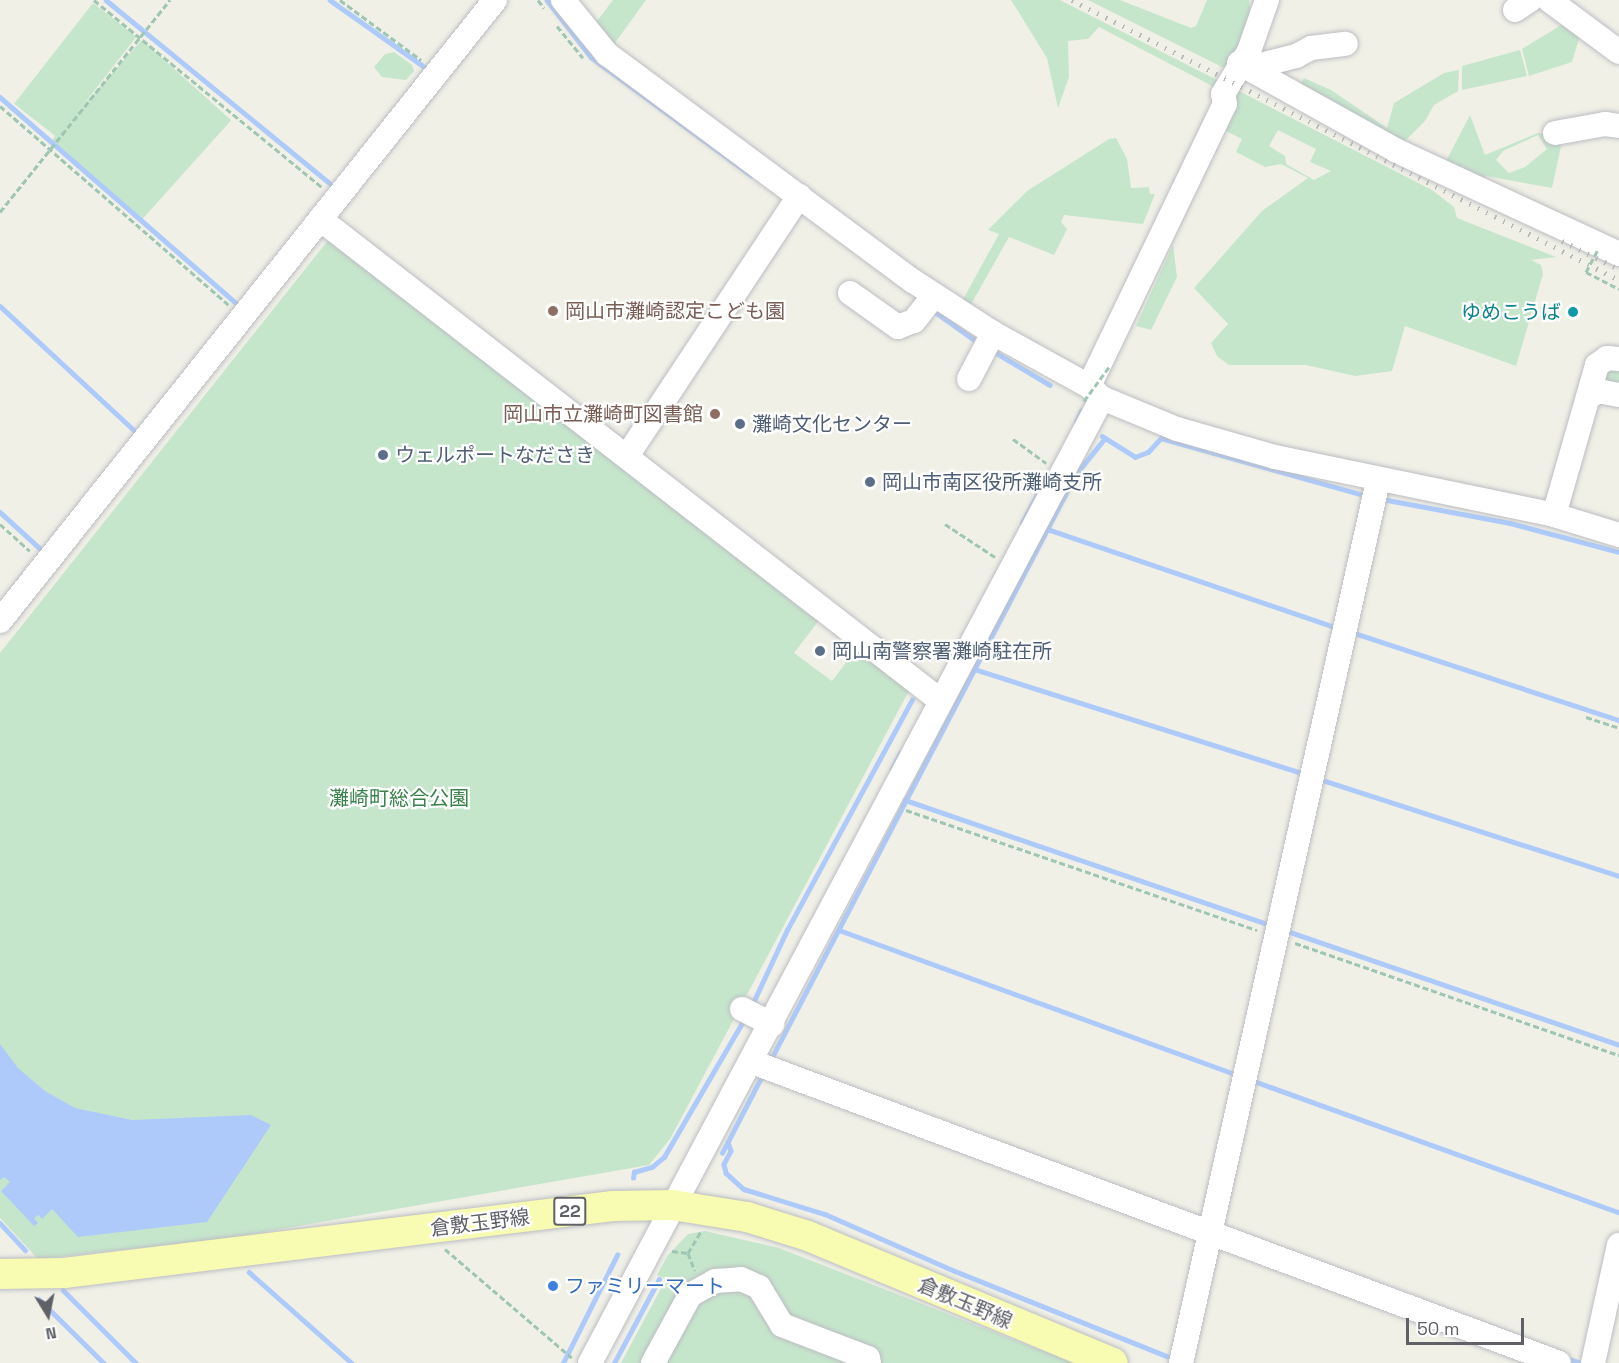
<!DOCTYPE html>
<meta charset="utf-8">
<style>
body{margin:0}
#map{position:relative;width:1619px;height:1363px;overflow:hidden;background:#f0f0e7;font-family:"Space Grotesk","Noto Sans JP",sans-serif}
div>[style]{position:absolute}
.green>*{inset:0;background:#c6e6cc;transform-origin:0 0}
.water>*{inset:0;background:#adcafa}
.stream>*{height:4.5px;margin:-2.25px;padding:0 2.25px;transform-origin:2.25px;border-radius:2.25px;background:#adcafa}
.path>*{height:3px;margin-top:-1.5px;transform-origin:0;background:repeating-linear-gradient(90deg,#9fc6b2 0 6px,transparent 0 9px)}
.roads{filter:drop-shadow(0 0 2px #bcbdc2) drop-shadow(0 0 2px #bcbdc2)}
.minor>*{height:24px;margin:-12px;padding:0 12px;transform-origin:12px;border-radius:12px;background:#fff}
.major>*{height:30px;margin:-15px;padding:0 15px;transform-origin:15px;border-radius:15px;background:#f8fbb2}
.rail>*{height:4.5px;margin-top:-2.25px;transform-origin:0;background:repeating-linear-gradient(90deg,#b7b8b8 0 1.5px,transparent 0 9.5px)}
.path-bridge>*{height:3px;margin-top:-1.5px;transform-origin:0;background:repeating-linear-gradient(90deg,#9fc6b2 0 6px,transparent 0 9px)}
.dots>*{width:16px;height:16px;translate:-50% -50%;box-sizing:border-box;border:3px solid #fff;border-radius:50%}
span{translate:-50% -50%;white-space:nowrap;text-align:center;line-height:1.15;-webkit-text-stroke:4.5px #fff;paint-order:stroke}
.shield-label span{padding:2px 4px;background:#fff;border:2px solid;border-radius:4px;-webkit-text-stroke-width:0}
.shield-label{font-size:18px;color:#5f6167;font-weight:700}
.education-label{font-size:20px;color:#785e54}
.left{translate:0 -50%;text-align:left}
.right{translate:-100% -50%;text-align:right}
.culture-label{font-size:20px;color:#0d838f}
.service-label{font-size:20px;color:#4e5e75}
.park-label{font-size:20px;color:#3a824b}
.street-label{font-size:20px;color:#5f6167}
.shop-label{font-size:20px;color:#366cbe}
.north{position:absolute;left:18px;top:1285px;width:60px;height:60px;-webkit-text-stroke:4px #fff;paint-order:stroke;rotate:170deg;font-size:16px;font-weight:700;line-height:24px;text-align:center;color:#5f6167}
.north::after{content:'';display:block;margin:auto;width:21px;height:27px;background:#5f6167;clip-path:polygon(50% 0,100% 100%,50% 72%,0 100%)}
.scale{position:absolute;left:1406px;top:1318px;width:118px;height:27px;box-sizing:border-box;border:3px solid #5f6167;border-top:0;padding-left:8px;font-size:18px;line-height:21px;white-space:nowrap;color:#5f6167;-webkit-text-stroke:4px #fff;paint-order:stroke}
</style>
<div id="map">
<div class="green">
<div style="clip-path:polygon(613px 0,646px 0,612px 47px,594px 25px)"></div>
<div style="clip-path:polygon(1011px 0,1060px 0,1221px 82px,1218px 89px,1099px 27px,1088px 39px,1068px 41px,1069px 77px,1058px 108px,1047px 58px)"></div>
<div style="clip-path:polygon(1088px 0,1120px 0,1191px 28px,1196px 26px,1207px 0,1249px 0,1251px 13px,1235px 57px,1228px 67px,1222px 67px)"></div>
<div style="left:93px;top:3px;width:55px;height:128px;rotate:38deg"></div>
<div style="clip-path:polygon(1568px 21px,1581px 32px,1572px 62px,1529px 76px,1522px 49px)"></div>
<div style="left:142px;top:40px;width:120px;height:134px;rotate:42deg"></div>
<div style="clip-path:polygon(1520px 50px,1527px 76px,1462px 90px,1462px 66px)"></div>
<div style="clip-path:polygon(394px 52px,412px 65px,414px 71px,406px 80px,382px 77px,374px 67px,385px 54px)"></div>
<div style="clip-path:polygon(1459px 70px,1458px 91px,1434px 105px,1425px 121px,1406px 140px,1396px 143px,1296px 91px,1304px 78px,1331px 90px,1387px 128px,1394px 103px,1444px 73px)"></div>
<div style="clip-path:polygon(evenodd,1237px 90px,1432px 190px,1454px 207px,1457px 218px,1556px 257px,1531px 260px,1541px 265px,1543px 274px,1516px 366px,1405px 326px,1392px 371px,1355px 376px,1306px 365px,1229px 365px,1217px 356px,1211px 343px,1228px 324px,1194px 288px,1262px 211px,1308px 178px,1281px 164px,1265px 167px,1236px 152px,1242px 139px,1226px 131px,1236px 106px,1237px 90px,1278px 130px,1316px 149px,1310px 162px,1331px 171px,1314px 180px,1286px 164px,1285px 156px,1269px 146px,1278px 130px)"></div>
<div style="clip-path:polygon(evenodd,1470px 115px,1485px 155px,1538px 133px,1563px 137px,1552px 188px,1486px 176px,1484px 182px,1444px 165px,1470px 115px,1538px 135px,1547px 149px,1525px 167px,1509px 173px,1496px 160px,1503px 151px,1538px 135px)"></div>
<div style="clip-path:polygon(1116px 138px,1127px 159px,1131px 188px,1149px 187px,1150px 194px,1155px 194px,1143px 224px,1064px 215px,1061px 222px,1067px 229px,1054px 255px,1009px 237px,969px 308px,961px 303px,999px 234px,988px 230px,1027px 191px,1109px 139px)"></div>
<div style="clip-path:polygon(329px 239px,820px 619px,794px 653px,832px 681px,857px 648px,911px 687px,670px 1139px,649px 1165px,230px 1238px,38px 1259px,0 1218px,0 653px)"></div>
<div style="clip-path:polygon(1173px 245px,1177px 277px,1151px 330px,1136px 326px)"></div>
<div style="clip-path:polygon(1619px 365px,1619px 387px,1606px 384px,1599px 372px)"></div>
<div style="clip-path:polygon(705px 1231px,779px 1248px,1073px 1363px,621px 1363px,666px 1279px,657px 1275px,668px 1255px,688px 1234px)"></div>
</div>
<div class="water">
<div style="clip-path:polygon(0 1044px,18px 1068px,45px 1091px,75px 1108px,132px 1120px,251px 1115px,271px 1125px,207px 1222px,78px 1237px,52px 1209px,42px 1219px,39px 1215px,34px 1218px,38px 1223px,34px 1226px,1px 1191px,10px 1182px,4px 1177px,0 1180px)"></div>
</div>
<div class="stream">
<div style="left:106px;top:0;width:293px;rotate:39.3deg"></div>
<div style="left:330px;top:0;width:121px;rotate:35.3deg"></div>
<div style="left:547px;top:0;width:72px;rotate:52.3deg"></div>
<div style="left:591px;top:57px;width:199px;rotate:36.4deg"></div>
<div style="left:0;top:97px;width:320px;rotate:41.1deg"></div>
<div style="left:0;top:306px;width:188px;rotate:42.8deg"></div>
<div style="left:931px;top:309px;width:60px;rotate:35.5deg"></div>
<div style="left:993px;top:351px;width:66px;rotate:30.8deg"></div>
<div style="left:1076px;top:422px;width:12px;rotate:-66deg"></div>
<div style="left:1102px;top:436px;width:39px;rotate:32deg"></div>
<div style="left:1135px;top:457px;width:14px;rotate:-21deg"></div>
<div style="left:1148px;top:452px;width:19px;rotate:-47deg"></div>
<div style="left:1161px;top:438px;width:215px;rotate:15.7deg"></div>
<div style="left:1382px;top:499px;width:130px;rotate:10.6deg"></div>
<div style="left:1510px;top:523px;width:113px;rotate:14.9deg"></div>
<div style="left:0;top:512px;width:61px;rotate:42.3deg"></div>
<div style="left:1022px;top:523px;width:34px;rotate:-62deg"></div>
<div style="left:1047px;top:529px;width:306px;rotate:18.8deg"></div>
<div style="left:1351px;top:632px;width:282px;rotate:18.2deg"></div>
<div style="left:974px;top:669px;width:348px;rotate:17.6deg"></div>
<div style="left:892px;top:769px;width:18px;rotate:-63deg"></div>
<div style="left:1319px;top:779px;width:315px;rotate:17.9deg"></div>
<div style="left:905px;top:800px;width:386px;rotate:18.9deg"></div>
<div style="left:839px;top:930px;width:425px;rotate:20deg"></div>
<div style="left:1284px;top:930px;width:354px;rotate:18.9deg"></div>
<div style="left:752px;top:1005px;width:83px;rotate:-65deg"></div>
<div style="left:787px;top:930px;width:262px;rotate:-61.5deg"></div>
<div style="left:770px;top:1061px;width:662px;rotate:-62.47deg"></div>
<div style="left:1076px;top:474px;width:46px;rotate:-51.1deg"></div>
<div style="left:1251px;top:1080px;width:390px;rotate:19.8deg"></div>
<div style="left:728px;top:1142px;width:9px;rotate:72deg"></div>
<div style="left:731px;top:1151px;width:15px;rotate:118deg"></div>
<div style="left:724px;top:1164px;width:9px;rotate:77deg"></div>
<div style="left:726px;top:1173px;width:24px;rotate:42deg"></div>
<div style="left:744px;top:1189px;width:85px;rotate:17.2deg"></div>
<div style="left:825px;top:1214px;width:142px;rotate:23.7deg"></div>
<div style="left:955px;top:1271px;width:236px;rotate:21.9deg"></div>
<div style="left:722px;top:1153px;width:89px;rotate:-62.6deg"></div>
<div style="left:633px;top:1178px;width:6px;rotate:-81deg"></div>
<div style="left:634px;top:1172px;width:19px;rotate:-16deg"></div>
<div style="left:652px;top:1167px;width:16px;rotate:-40deg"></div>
<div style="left:664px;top:1157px;width:161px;rotate:-59.8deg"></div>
<div style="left:0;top:1223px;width:37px;rotate:47deg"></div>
<div style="left:249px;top:1272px;width:137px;rotate:41.5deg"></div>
<div style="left:63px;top:1290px;width:103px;rotate:45deg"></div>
<div style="left:39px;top:1299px;width:91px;rotate:44.6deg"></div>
<div style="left:1566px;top:1358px;width:16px;rotate:18deg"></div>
<div style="left:563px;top:1363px;width:121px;rotate:-63.4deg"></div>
<div style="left:614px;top:1363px;width:95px;rotate:-61.8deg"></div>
</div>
<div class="path">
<div style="left:94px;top:0;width:296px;rotate:39.4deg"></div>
<div style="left:340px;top:0;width:101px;rotate:36.5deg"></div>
<div style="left:538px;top:0;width:10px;rotate:53deg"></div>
<div style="left:557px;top:26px;width:41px;rotate:50.9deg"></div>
<div style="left:0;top:106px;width:303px;rotate:41deg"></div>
<div style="left:0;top:212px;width:272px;rotate:-51.3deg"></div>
<div style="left:1586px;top:272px;width:37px;rotate:27deg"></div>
<div style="left:1013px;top:439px;width:41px;rotate:36deg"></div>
<div style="left:0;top:524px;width:40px;rotate:42deg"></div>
<div style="left:945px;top:524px;width:60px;rotate:33.4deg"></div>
<div style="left:1586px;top:717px;width:35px;rotate:18deg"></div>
<div style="left:906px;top:810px;width:371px;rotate:18.9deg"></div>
<div style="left:1295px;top:943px;width:343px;rotate:19.1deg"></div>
<div style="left:445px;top:1249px;width:167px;rotate:40.6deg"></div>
<div style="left:672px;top:1251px;width:16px;rotate:7deg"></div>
<div style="left:688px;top:1253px;width:19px;rotate:69deg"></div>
<div style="left:688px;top:1253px;width:26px;rotate:-59deg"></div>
</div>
<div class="roads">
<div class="minor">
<div style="left:563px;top:0;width:70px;rotate:50.8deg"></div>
<div style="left:607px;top:54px;width:381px;rotate:36.6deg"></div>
<div style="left:913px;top:281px;width:95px;rotate:33deg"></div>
<div style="left:993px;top:333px;width:110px;rotate:28.9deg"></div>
<div style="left:1089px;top:386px;width:18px;rotate:43deg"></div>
<div style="left:1102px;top:398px;width:81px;rotate:22.5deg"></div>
<div style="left:1177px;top:429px;width:102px;rotate:15.9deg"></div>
<div style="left:1275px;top:457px;width:285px;rotate:11.7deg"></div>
<div style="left:1554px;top:515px;width:68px;rotate:17.1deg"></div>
<div style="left:1549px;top:0;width:87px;rotate:36.6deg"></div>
<div style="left:1515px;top:10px;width:18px;rotate:-34deg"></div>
<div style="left:1239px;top:63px;width:179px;rotate:29.1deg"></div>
<div style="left:1395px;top:150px;width:247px;rotate:24.9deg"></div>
<div style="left:1249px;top:68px;width:49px;rotate:-14.3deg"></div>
<div style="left:1296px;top:56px;width:17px;rotate:-28deg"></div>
<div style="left:1311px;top:48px;width:35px;rotate:-7deg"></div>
<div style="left:1555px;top:133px;width:51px;rotate:-10.2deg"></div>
<div style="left:1605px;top:124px;width:14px;rotate:8deg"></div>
<div style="left:320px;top:219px;width:786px;rotate:37.82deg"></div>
<div style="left:850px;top:293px;width:59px;rotate:35.3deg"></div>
<div style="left:898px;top:327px;width:17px;rotate:-21deg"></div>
<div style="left:914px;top:321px;width:33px;rotate:-52deg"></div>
<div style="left:969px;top:379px;width:52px;rotate:-62.4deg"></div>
<div style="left:1089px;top:386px;width:313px;rotate:-64.3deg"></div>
<div style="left:1225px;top:104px;width:10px;rotate:-101deg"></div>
<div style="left:1223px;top:94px;width:50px;rotate:-58.8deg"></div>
<div style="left:1249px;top:51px;width:54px;rotate:-70.6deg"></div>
<div style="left:1589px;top:397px;width:11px;rotate:-34deg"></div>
<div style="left:1598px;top:391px;width:21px;rotate:11deg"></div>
<div style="left:627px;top:456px;width:312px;rotate:-56.5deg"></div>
<div style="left:1554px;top:515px;width:156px;rotate:-74deg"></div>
<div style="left:1597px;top:365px;width:12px;rotate:-35deg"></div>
<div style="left:1607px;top:358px;width:12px;rotate:5deg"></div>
<div style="left:0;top:621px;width:794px;rotate:-51.44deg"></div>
<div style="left:742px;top:1009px;width:34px;rotate:27deg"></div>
<div style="left:752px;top:1062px;width:861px;rotate:20.45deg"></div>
<div style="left:590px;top:1363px;width:1092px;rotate:-62.05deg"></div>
<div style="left:653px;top:1363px;width:77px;rotate:-61.4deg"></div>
<div style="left:690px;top:1295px;width:29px;rotate:-29deg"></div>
<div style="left:715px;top:1281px;width:26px;rotate:-4deg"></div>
<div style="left:741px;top:1279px;width:20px;rotate:24deg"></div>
<div style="left:759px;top:1287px;width:44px;rotate:58.8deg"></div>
<div style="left:782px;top:1325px;width:92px;rotate:21deg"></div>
<div style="left:868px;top:1358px;width:5px;rotate:79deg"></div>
<div style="left:1181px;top:1363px;width:904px;rotate:-77.41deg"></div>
<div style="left:1593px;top:1363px;width:121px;rotate:-77.6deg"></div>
</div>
<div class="major">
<div style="left:0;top:1274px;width:64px;rotate:-0.9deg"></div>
<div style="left:64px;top:1273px;width:553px;rotate:-6.96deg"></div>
<div style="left:613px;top:1206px;width:59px;rotate:-1deg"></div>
<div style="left:672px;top:1205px;width:76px;rotate:9.1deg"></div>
<div style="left:747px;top:1217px;width:64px;rotate:17.3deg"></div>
<div style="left:808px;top:1236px;width:330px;rotate:22.6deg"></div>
</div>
</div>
<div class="rail">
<div style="left:1072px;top:0;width:614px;rotate:27.11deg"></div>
<div style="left:1562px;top:241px;width:64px;rotate:26.2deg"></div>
</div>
<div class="path-bridge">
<div style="left:1586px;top:272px;width:26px;rotate:-62deg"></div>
<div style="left:1084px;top:401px;width:42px;rotate:-53.7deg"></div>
</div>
<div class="dots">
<div style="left:553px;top:311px;background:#8d6e63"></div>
<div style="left:1573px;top:312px;background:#0f9aa8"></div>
<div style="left:715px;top:414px;background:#8d6e63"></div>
<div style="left:740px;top:424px;background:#5c6f8a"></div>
<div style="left:383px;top:455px;background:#5c6f8a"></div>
<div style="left:870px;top:482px;background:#5c6f8a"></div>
<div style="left:820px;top:651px;background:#5c6f8a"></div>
<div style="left:553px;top:1286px;background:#3f7fe0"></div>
</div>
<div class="shield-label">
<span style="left:570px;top:1211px">22</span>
</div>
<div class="education-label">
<span class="left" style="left:565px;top:311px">岡山市灘崎認定こども園</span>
<span class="right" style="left:703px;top:414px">岡山市立灘崎町図書館</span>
</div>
<div class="culture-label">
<span class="right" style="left:1561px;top:312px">ゆめこうば</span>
</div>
<div class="service-label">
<span class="left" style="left:752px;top:424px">灘崎文化センター</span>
<span class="left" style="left:395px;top:455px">ウェルポートなださき</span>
<span class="left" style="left:882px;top:482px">岡山市南区役所灘崎支所</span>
<span class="left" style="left:832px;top:651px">岡山南警察署灘崎駐在所</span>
</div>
<div class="park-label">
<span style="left:399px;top:798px">灘崎町総合公園</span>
</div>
<div class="street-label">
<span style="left:480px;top:1223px;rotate:-7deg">倉敷玉野線</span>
<span style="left:965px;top:1303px;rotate:23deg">倉敷玉野線</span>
</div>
<div class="shop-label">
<span class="left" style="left:565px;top:1286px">ファミリーマート</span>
</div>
<div class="north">N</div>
<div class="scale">50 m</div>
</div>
